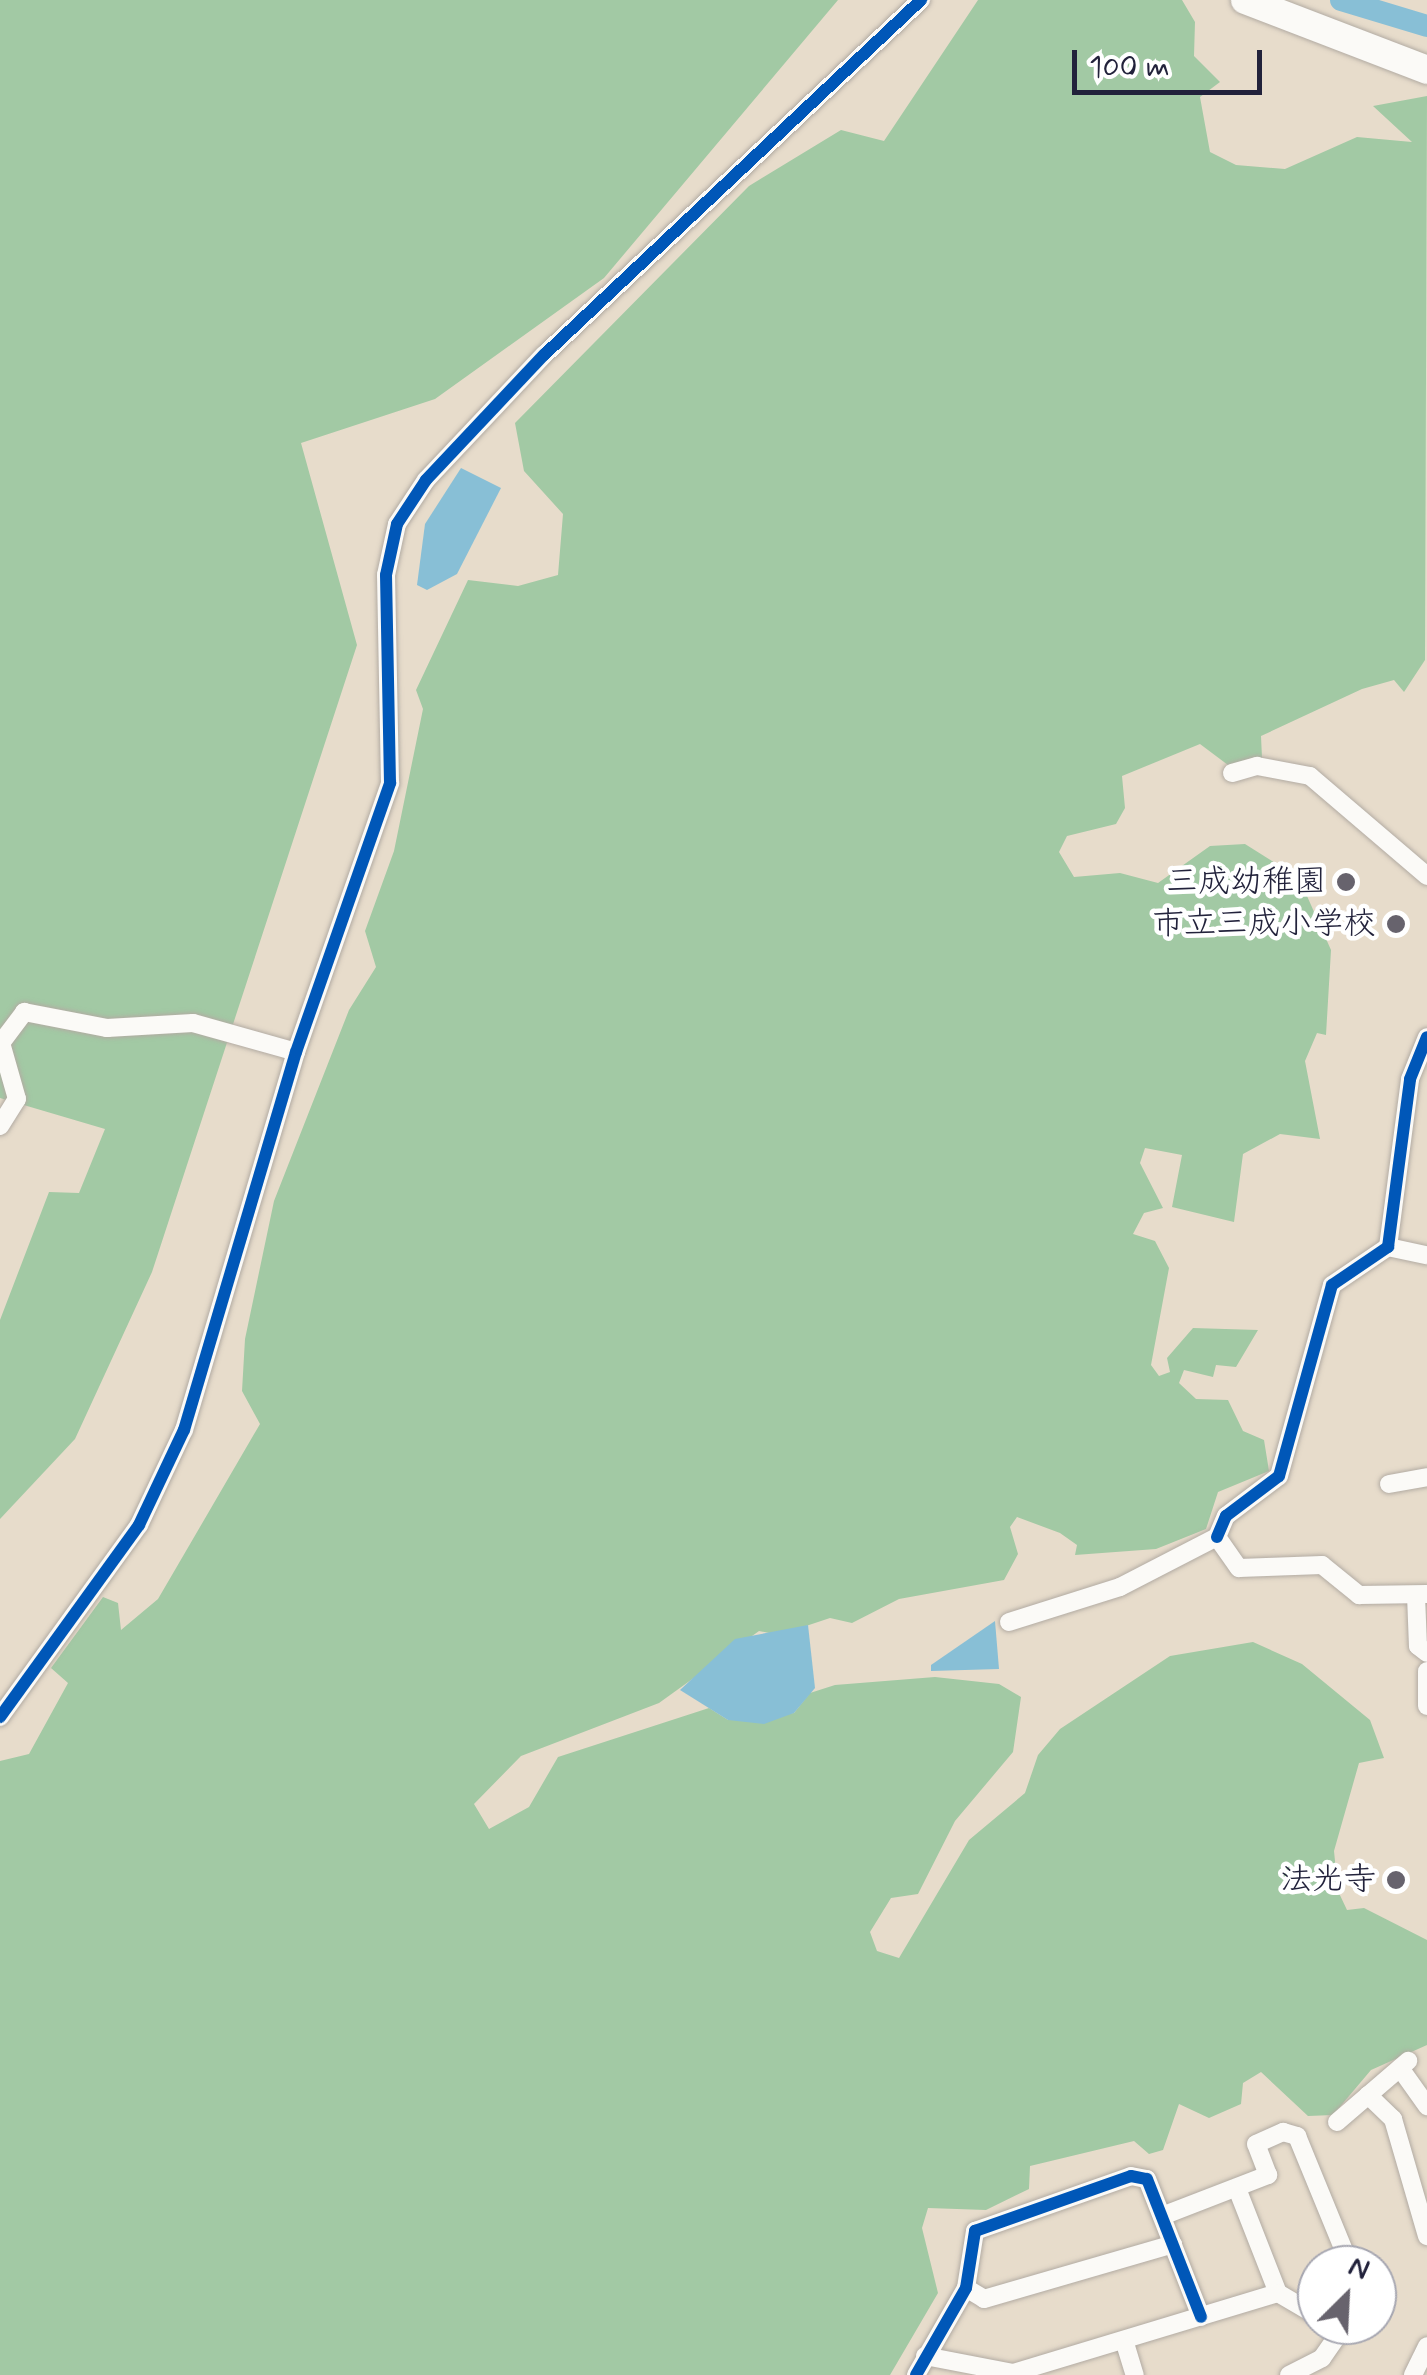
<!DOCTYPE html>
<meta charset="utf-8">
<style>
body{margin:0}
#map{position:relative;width:1427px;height:2375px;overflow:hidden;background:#e7dccb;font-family:Mynerve,"Klee One",sans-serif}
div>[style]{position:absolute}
.forest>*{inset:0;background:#a2c9a4}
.water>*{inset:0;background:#88bfd6}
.river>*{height:22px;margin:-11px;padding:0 11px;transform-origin:11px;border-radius:11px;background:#88bfd6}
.roads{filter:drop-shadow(0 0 2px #b2aba3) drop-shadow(0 0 2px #b2aba3)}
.minor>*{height:18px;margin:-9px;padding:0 9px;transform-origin:9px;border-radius:9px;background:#fbfaf7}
.highway>*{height:28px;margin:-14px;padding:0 14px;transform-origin:14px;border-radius:14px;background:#fbfaf7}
.cycleway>*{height:12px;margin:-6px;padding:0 6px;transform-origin:6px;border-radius:6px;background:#0057b8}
.dots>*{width:28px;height:28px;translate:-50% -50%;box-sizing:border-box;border:5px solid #fff;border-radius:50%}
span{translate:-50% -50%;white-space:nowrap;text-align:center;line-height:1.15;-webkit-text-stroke:9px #fff;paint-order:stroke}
.poi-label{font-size:32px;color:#22223b}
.right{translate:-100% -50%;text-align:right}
.north{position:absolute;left:1297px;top:2245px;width:100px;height:100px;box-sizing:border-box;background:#fff;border:2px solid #a7a7b1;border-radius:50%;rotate:24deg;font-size:28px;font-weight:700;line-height:40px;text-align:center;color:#22223b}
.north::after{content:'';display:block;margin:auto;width:35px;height:45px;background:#67636d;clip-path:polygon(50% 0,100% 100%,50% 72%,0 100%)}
.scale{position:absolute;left:1072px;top:50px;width:190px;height:45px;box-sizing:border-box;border:5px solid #22223b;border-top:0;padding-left:12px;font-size:30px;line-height:35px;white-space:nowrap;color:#22223b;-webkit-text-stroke:8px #fff;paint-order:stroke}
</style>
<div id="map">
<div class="forest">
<div style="clip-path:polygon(0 0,838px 0,604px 278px,435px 399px,301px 443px,357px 645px,152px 1272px,75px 1439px,0 1519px,0 1320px,49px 1192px,79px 1193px,105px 1129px,0 1098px)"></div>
<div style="clip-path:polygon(978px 0,1182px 0,1195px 22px,1194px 56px,1220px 82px,1200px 97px,1210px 152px,1236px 165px,1285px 169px,1357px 137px,1412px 142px,1373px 106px,1427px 96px,1425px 660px,1404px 692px,1394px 680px,1362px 689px,1261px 736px,1262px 758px,1228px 765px,1200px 744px,1122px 776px,1125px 808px,1116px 824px,1067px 836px,1059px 852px,1074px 877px,1120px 873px,1158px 883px,1210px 846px,1245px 844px,1299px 878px,1331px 950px,1326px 1035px,1317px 1033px,1305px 1061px,1320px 1139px,1280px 1134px,1243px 1154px,1234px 1222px,1172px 1207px,1182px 1155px,1145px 1148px,1140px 1163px,1163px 1208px,1144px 1213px,1133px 1234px,1155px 1241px,1169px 1268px,1151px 1365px,1159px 1376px,1170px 1372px,1167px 1358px,1193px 1328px,1258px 1330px,1236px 1367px,1216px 1365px,1213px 1377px,1184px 1370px,1179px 1383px,1196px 1399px,1228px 1400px,1243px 1431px,1264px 1440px,1269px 1471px,1218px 1492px,1206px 1529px,1156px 1549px,1075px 1555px,1077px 1545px,1060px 1533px,1017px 1517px,1010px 1527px,1018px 1554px,1004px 1580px,899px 1599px,852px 1623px,830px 1618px,779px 1635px,759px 1631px,659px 1703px,521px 1756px,474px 1804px,489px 1829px,529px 1807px,558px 1757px,709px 1708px,728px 1720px,794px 1713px,810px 1693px,835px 1685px,935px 1677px,999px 1684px,1021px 1697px,1013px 1752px,955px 1821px,918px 1894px,891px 1898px,870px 1932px,877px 1951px,899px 1958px,969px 1840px,1025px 1793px,1038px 1755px,1060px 1729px,1170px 1656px,1253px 1642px,1302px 1664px,1370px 1720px,1384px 1758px,1359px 1763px,1334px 1851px,1338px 1891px,1347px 1910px,1364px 1908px,1427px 1940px,1427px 2045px,1371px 2070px,1333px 2115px,1308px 2116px,1261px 2072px,1243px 2083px,1241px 2104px,1209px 2118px,1179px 2104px,1163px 2150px,1149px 2154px,1134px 2141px,1030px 2166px,1029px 2189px,986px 2210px,928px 2208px,922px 2228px,938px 2293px,890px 2375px,0 2375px,0 1761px,29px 1754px,68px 1683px,51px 1668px,103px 1597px,118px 1603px,121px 1630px,158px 1599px,260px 1424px,242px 1391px,245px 1339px,274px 1201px,349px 1010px,376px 967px,365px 931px,394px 851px,423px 709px,416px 690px,468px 580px,518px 586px,558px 575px,563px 514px,524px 471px,515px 423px,749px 186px,841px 130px,884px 141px)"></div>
</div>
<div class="water">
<div style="clip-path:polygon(461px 468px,501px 488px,457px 574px,427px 590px,417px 585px,425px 524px)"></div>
<div style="clip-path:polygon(995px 1621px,999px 1669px,931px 1671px,931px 1665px)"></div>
<div style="clip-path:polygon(808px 1625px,815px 1688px,794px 1713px,764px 1724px,728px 1720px,680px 1690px,735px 1639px)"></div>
</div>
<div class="river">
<div style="left:1341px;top:0;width:90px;rotate:16.8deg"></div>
</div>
<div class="roads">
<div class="minor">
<div style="left:1232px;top:773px;width:26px;rotate:-16deg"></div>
<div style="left:1257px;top:766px;width:54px;rotate:10.7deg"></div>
<div style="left:1310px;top:776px;width:154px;rotate:40.5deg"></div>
<div style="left:0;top:1126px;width:32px;rotate:-58deg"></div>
<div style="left:17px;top:1099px;width:58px;rotate:-105.9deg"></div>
<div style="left:1px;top:1043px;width:39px;rotate:-53deg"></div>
<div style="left:24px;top:1012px;width:85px;rotate:10.9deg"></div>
<div style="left:107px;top:1028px;width:86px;rotate:-3.3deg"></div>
<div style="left:193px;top:1023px;width:107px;rotate:15.7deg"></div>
<div style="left:1388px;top:1247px;width:40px;rotate:12deg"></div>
<div style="left:1389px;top:1484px;width:39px;rotate:-10deg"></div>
<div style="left:1217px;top:1537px;width:23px;rotate:-67deg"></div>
<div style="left:1226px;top:1516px;width:66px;rotate:-37deg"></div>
<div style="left:1279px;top:1476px;width:198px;rotate:-74.5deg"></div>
<div style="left:1332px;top:1285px;width:68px;rotate:-34.2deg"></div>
<div style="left:1388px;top:1247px;width:169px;rotate:-82.5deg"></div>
<div style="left:1410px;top:1079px;width:45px;rotate:-68deg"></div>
<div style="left:1416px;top:1595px;width:51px;rotate:87.8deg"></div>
<div style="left:1418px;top:1646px;width:11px;rotate:38deg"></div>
<div style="left:1009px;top:1622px;width:116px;rotate:-17.5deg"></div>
<div style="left:1120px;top:1587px;width:109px;rotate:-27.3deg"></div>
<div style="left:1217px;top:1537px;width:38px;rotate:55deg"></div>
<div style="left:1239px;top:1568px;width:83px;rotate:-2.1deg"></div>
<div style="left:1322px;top:1565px;width:48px;rotate:39deg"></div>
<div style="left:1359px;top:1595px;width:68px;rotate:-0.8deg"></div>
<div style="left:1427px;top:1671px;width:35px;rotate:90deg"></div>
<div style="left:0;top:1717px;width:237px;rotate:-54.1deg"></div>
<div style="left:139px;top:1525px;width:105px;rotate:-64.7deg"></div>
<div style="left:184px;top:1430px;width:394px;rotate:-73.5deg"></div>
<div style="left:296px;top:1052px;width:285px;rotate:-70.7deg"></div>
<div style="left:390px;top:783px;width:208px;rotate:-91.1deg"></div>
<div style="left:386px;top:575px;width:52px;rotate:-77.8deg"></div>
<div style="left:397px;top:524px;width:53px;rotate:-56.6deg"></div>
<div style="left:426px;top:480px;width:172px;rotate:-46.7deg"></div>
<div style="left:544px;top:355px;width:518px;rotate:-43.28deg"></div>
<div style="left:1400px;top:2068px;width:47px;rotate:54.6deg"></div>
<div style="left:1368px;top:2095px;width:35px;rotate:44deg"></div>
<div style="left:1393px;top:2119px;width:122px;rotate:73.8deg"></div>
<div style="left:1337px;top:2122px;width:94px;rotate:-40.7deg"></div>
<div style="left:1238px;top:2191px;width:110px;rotate:68.6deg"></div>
<div style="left:1162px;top:2216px;width:114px;rotate:-21.1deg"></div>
<div style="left:1268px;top:2175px;width:33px;rotate:-111deg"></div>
<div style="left:1256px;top:2144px;width:30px;rotate:-24deg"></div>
<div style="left:1283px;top:2132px;width:15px;rotate:16deg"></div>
<div style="left:1297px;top:2136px;width:139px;rotate:67.7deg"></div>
<div style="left:966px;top:2288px;width:21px;rotate:31deg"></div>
<div style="left:984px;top:2299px;width:197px;rotate:-16.2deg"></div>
<div style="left:1124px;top:2340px;width:37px;rotate:73deg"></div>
<div style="left:925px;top:2356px;width:90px;rotate:10.9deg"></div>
<div style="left:1013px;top:2373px;width:277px;rotate:-16.8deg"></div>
<div style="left:1278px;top:2293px;width:45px;rotate:30.5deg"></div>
<div style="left:916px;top:2375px;width:100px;rotate:-60.1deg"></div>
<div style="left:966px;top:2288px;width:58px;rotate:-81deg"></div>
<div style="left:975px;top:2231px;width:165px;rotate:-19.4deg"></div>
<div style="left:1131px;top:2176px;width:16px;rotate:11deg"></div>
<div style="left:1147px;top:2179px;width:148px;rotate:68.6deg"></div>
<div style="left:1289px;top:2375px;width:37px;rotate:-27deg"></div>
<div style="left:1322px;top:2358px;width:40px;rotate:-55.1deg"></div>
<div style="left:1413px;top:2375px;width:32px;rotate:-64deg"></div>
</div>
<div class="highway">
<div style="left:1245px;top:0;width:195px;rotate:21deg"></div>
</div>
</div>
<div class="cycleway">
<div style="left:1217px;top:1537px;width:23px;rotate:-67deg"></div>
<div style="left:1226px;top:1516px;width:66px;rotate:-37deg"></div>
<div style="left:1279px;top:1476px;width:198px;rotate:-74.5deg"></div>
<div style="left:1332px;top:1285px;width:68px;rotate:-34.2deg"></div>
<div style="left:1388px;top:1247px;width:169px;rotate:-82.5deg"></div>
<div style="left:1410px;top:1079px;width:45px;rotate:-68deg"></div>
<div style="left:0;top:1717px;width:237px;rotate:-54.1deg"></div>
<div style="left:139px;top:1525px;width:105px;rotate:-64.7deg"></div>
<div style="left:184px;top:1430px;width:394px;rotate:-73.5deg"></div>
<div style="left:296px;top:1052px;width:285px;rotate:-70.7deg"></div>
<div style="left:390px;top:783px;width:208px;rotate:-91.1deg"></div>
<div style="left:386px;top:575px;width:52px;rotate:-77.8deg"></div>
<div style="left:397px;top:524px;width:53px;rotate:-56.6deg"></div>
<div style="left:426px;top:480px;width:172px;rotate:-46.7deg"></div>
<div style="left:544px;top:355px;width:518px;rotate:-43.28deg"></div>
<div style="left:916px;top:2375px;width:100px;rotate:-60.1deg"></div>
<div style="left:966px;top:2288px;width:58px;rotate:-81deg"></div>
<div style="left:975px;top:2231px;width:165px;rotate:-19.4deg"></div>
<div style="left:1131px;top:2176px;width:16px;rotate:11deg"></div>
<div style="left:1147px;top:2179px;width:148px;rotate:68.6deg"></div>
</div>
<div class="dots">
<div style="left:1346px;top:882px;background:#67636d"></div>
<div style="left:1396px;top:924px;background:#67636d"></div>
<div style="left:1396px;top:1880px;background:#67636d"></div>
</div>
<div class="poi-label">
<span class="right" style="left:1326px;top:882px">三成幼稚園</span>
<span class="right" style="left:1376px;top:924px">市立三成小学校</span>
<span class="right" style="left:1376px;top:1880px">法光寺</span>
</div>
<div class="north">N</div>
<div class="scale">100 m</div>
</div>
